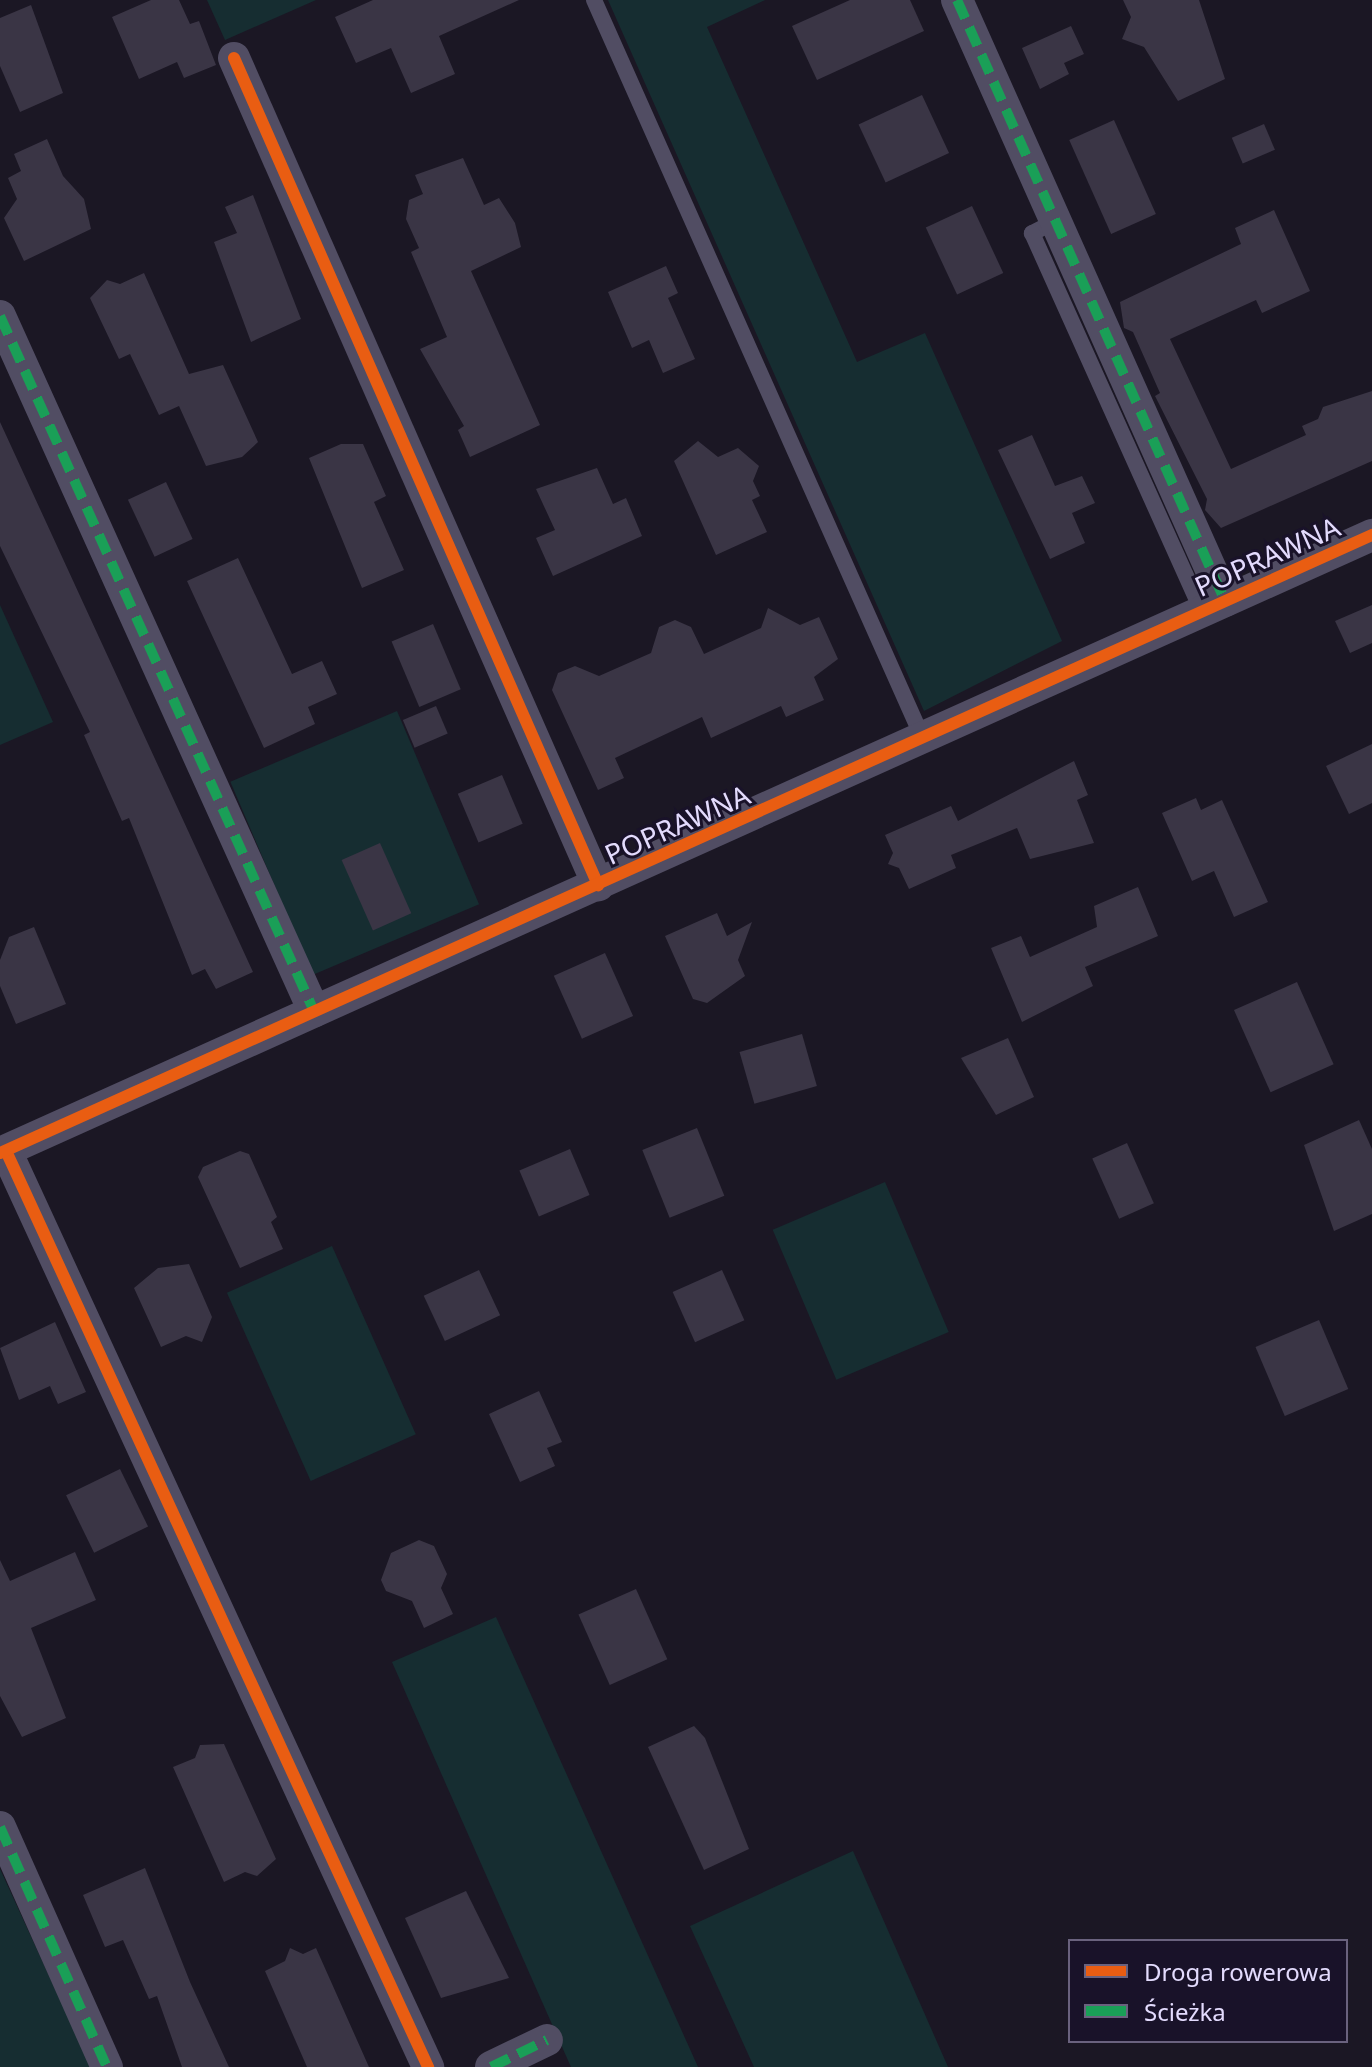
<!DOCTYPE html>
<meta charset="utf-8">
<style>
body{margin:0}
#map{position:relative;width:1372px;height:2067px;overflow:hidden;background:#1b1724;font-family:"Noto Sans",sans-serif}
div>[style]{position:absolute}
.green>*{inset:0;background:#162d31;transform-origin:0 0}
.building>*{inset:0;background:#3a3545;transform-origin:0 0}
.lane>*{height:16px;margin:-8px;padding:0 8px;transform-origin:8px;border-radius:8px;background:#514d63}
.street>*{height:32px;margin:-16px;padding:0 16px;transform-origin:16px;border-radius:16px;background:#514d63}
.quiet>*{height:10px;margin-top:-5px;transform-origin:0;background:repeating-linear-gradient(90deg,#1a9f57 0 20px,transparent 0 30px)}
.cycleway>*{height:12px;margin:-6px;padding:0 6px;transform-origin:6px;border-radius:6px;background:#e95d12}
span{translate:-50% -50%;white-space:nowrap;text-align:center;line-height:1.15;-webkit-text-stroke:6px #191229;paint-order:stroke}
.street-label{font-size:28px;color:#e3dbfd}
.legend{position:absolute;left:1068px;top:1939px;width:280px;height:104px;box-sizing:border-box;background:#191229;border:2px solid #6a627e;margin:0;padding:10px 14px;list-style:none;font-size:24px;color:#e3dbfd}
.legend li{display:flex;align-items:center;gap:16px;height:40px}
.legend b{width:40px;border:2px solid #6a627e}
</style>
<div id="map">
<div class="green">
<div style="clip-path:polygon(207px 0,316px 0,225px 40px)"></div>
<div style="clip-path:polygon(608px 0,765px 0,707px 27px,857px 362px,925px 333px,1062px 641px,924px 711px)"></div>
<div style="clip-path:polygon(0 605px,53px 722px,0 745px)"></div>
<div style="left:397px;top:711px;width:210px;height:181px;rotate:67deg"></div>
<div style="left:885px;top:1182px;width:163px;height:122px;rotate:67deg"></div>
<div style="left:332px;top:1246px;width:206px;height:115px;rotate:66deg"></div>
<div style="clip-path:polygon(496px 1617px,698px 2067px,571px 2067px,551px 2022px,392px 1662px)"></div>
<div style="clip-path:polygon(853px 1851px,948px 2067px,754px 2067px,690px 1926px)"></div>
<div style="clip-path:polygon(0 1869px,91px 2067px,0 2067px)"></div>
</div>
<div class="building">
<div style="clip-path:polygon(151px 0,179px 0,190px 24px,199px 21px,216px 65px,184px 78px,177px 62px,139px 79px,112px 17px)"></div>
<div style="clip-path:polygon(519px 0,439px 36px,455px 74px,411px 93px,391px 48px,356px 63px,335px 17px,373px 0)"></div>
<div style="clip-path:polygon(850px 0,910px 0,924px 31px,817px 80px,792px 26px)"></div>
<div style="clip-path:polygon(1123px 0,1199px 0,1225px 79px,1178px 101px,1144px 47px,1122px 39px,1131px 17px)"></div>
<div style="clip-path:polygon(31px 5px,63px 93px,20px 112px,0 66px,0 18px)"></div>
<div style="clip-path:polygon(1071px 26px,1084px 54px,1064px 63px,1069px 74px,1040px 89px,1022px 48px)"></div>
<div style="left:922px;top:95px;width:64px;height:70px;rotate:65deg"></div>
<div style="left:1114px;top:120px;width:103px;height:49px;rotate:66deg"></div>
<div style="left:1264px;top:124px;width:28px;height:35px;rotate:67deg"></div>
<div style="clip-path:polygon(47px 139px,63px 176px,84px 199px,91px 229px,24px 261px,4px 218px,17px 199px,8px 178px,21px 171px,14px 154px)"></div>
<div style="clip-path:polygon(463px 158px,484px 205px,499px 198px,515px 223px,521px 247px,471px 271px,540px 425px,470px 457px,458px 430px,464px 426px,420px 349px,447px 337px,411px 252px,419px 248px,406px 219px,409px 200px,423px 194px,415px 175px)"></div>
<div style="clip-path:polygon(253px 195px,301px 319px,251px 342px,214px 242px,237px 233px,225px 207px)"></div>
<div style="left:972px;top:206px;width:74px;height:51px;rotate:65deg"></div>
<div style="clip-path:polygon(1274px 210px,1310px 291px,1262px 313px,1256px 300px,1170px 339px,1231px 469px,1306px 435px,1302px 426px,1318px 419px,1323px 407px,1372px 391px,1372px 461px,1221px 528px,1205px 510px,1207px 499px,1155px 396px,1160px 393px,1133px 332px,1124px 328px,1120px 302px,1241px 244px,1235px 228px)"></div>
<div style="clip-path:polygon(666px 266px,678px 293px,668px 298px,695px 359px,663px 373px,649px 340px,632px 348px,608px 292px)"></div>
<div style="clip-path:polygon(144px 273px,189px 374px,223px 365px,258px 442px,242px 457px,206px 466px,179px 406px,159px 415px,130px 354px,119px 359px,90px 298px,107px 280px,120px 284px)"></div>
<div style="clip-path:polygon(0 422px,253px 972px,216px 989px,205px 969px,192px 975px,129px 818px,122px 821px,84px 735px,90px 732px,0 546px)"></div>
<div style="clip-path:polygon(1032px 435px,1055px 486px,1082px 476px,1095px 503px,1072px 513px,1085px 543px,1050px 559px,998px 450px)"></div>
<div style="clip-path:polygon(698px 441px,718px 457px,738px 448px,759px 466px,753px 481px,760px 496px,752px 500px,767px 532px,716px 555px,674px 461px)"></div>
<div style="clip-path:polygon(341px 444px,363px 444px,386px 496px,374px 502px,404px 570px,362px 588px,309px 458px)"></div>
<div style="clip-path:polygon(597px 468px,613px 504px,626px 498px,642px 536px,553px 576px,536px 538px,555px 530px,536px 489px)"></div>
<div style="left:166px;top:482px;width:63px;height:42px;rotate:65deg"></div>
<div style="clip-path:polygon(238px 558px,292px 674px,322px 661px,337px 694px,308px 707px,315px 724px,264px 748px,187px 581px)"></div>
<div style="clip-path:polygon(1372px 605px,1372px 643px,1350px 653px,1335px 621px)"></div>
<div style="clip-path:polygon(768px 608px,800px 625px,819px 617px,838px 659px,814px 677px,824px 700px,786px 717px,781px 706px,711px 738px,702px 717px,615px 758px,624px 778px,598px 790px,552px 690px,558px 673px,575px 666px,599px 676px,651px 653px,659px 627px,675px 620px,691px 627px,704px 654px,761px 628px)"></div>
<div style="left:433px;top:624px;width:71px;height:45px;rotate:67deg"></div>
<div style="left:436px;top:706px;width:30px;height:36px;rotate:67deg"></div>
<div style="clip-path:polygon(1372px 744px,1372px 803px,1349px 814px,1326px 766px)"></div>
<div style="clip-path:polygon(1074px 761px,1088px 795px,1077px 800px,1094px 843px,1030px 859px,1017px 828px,951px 855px,956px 868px,909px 889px,899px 868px,888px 864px,893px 853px,885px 835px,951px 806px,958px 821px)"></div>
<div style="left:502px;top:775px;width:53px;height:48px;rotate:67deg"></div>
<div style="clip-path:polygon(1196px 798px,1201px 810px,1222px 800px,1268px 902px,1234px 917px,1214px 871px,1192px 881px,1162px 813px)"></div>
<div style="left:380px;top:843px;width:77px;height:42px;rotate:66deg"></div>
<div style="clip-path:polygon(1138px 887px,1158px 936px,1085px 967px,1093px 986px,1022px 1022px,991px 948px,1021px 936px,1030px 957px,1097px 927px,1094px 906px)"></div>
<div style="clip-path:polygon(717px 913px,727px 936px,752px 922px,738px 960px,745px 976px,707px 1003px,693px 999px,665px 936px)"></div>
<div style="clip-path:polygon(34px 927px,66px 1004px,16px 1024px,0 986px,0 960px,9px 937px)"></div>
<div style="left:605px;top:953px;width:69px;height:56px;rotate:66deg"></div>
<div style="left:1297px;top:982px;width:90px;height:69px;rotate:66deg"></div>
<div style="left:802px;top:1034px;width:54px;height:65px;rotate:74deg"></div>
<div style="clip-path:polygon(1008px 1038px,1034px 1097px,996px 1115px,961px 1058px)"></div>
<div style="clip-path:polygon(1359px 1120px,1372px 1149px,1372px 1214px,1334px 1231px,1304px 1145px)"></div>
<div style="left:697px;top:1128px;width:73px;height:59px;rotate:68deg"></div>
<div style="left:1127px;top:1143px;width:66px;height:38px;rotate:66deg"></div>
<div style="left:570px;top:1149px;width:50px;height:55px;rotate:67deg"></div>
<div style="clip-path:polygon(240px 1151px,249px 1154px,277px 1217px,271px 1222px,283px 1249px,240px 1268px,198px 1177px,203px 1167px)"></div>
<div style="clip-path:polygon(189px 1264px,212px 1317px,202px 1342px,186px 1336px,161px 1347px,134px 1288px,158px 1268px)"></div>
<div style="left:479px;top:1270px;width:50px;height:61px;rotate:65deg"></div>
<div style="left:722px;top:1270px;width:55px;height:54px;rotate:66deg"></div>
<div style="left:1319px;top:1320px;width:75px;height:69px;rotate:67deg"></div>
<div style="clip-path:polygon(55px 1322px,86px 1392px,58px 1404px,50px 1386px,19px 1400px,0 1348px)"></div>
<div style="clip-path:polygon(539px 1391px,562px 1442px,547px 1448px,555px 1466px,520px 1482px,489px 1414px)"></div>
<div style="left:120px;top:1469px;width:64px;height:60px;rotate:64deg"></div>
<div style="clip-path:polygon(419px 1540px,434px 1546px,447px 1574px,441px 1588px,453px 1614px,424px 1628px,412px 1601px,386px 1591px,381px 1580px,391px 1553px)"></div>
<div style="clip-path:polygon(75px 1552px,96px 1600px,31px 1628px,66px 1718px,22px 1737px,0 1696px,0 1560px,10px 1581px)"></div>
<div style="left:636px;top:1589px;width:77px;height:63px;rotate:66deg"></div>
<div style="clip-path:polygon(694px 1726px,705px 1738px,749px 1849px,704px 1870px,648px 1747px)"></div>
<div style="clip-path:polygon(224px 1744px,276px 1859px,257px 1876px,245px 1872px,224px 1882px,173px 1767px,195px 1758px,200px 1745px)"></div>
<div style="clip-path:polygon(145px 1868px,190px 1982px,229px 2067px,182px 2067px,157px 1996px,149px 1999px,123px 1940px,105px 1947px,83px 1895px)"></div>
<div style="clip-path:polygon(466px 1891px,509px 1978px,441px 1998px,405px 1918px)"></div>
<div style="clip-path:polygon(290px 1948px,303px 1954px,316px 1948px,369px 2067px,307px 2067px,265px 1971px,285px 1961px)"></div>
</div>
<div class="lane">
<div style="left:594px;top:0;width:809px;rotate:66deg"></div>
<div style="left:1054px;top:222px;width:25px;rotate:153deg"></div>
<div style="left:1032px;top:233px;width:414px;rotate:65.8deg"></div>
</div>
<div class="street">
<div style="left:957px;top:0;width:658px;rotate:65.97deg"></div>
<div style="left:234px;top:58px;width:904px;rotate:66.24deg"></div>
<div style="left:0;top:316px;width:763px;rotate:65.69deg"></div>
<div style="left:6px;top:1151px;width:1009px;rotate:65.26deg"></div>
<div style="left:0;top:1153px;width:1505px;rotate:-24.25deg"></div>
<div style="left:0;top:1827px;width:263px;rotate:66deg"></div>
<div style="left:491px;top:2067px;width:62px;rotate:-25.7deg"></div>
</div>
<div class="quiet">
<div style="left:957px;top:0;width:658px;rotate:65.97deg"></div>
<div style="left:0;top:316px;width:763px;rotate:65.69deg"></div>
<div style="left:0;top:1827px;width:263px;rotate:66deg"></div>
<div style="left:491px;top:2067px;width:62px;rotate:-25.7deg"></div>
</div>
<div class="cycleway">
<div style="left:234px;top:58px;width:904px;rotate:66.24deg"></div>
<div style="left:6px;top:1151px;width:1009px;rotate:65.26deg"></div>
<div style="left:0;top:1153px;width:1505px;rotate:-24.25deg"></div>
</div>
<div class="street-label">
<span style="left:1267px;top:556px;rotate:-24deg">POPRAWNA</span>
<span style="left:677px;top:824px;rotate:-24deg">POPRAWNA</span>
</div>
<ul class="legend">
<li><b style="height:10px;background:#e95d12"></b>Droga rowerowa</li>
<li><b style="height:10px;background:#1a9f57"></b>Ścieżka</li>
</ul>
</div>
